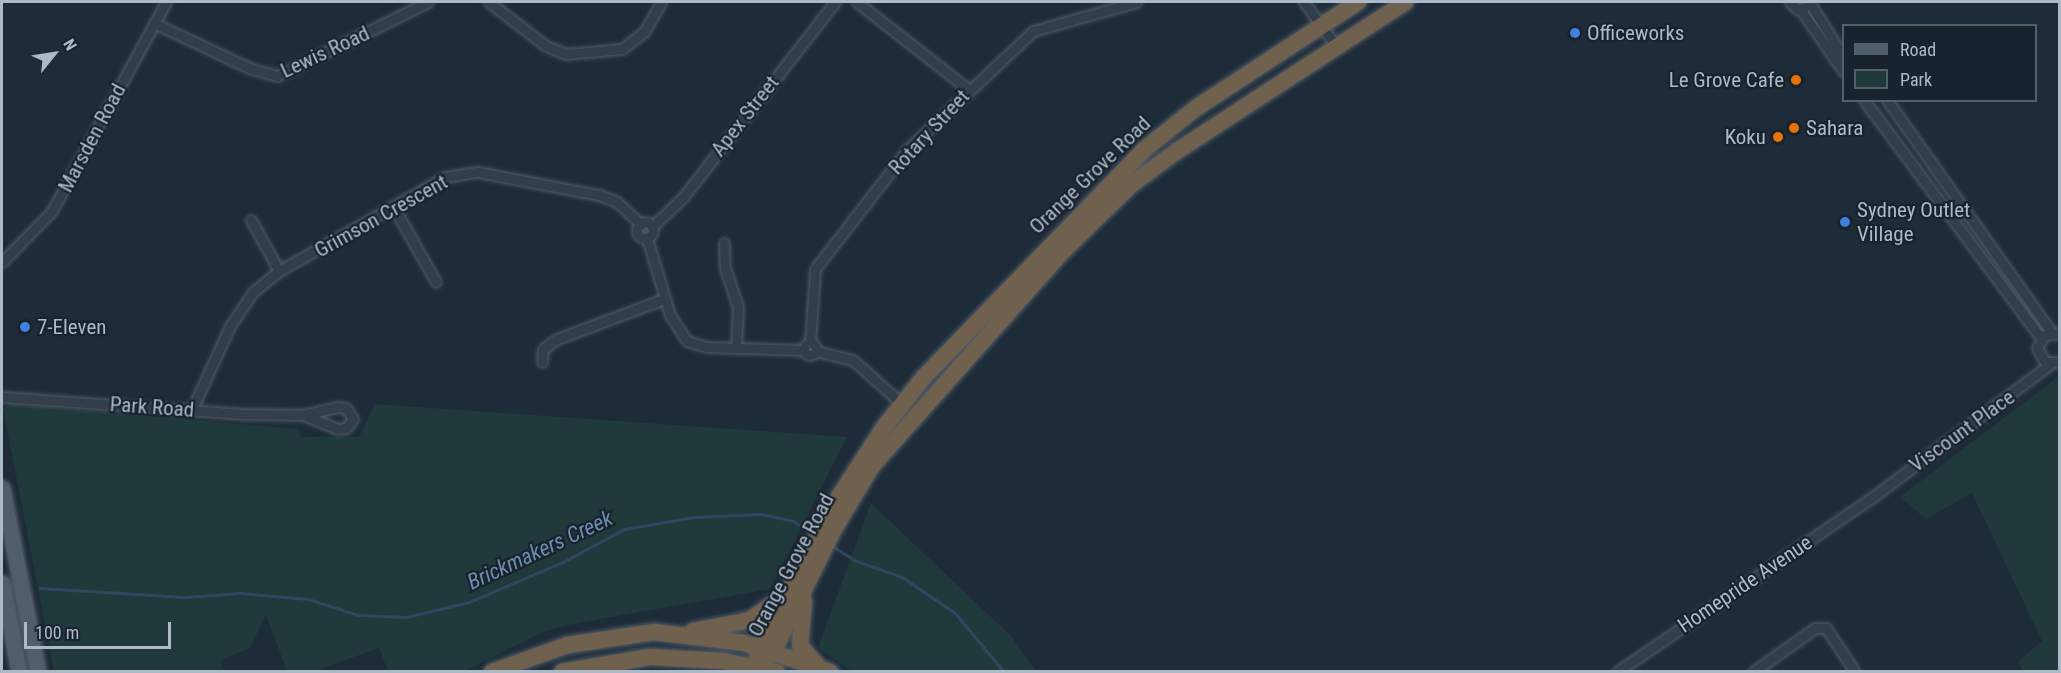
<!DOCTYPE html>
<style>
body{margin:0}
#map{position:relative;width:2061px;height:673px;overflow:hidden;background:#1e2c39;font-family:"Roboto Condensed",sans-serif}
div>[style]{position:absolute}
.green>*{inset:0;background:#20393a}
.stream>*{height:3px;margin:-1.5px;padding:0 1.5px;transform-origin:1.5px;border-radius:1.5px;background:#2f4860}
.roads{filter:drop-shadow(0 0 2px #505c67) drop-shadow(0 0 2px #505c67)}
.street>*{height:9px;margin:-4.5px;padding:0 4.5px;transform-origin:4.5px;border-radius:4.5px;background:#323e49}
.street>.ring{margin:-4.5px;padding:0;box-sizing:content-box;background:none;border:9px solid #323e49;border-radius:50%}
.primary>*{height:15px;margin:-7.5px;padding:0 7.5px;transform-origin:7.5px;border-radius:7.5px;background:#505d6a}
.highway>*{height:16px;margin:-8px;padding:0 8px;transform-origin:8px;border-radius:8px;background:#70604e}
.dots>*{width:16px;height:16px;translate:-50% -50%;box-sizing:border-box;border:3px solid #18232e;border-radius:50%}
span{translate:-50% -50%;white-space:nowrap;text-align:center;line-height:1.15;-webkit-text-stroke:4.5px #18232e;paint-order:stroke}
.poi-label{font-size:21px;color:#acb9c6}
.left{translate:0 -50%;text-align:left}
.right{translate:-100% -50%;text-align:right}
.street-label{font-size:21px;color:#acb9c6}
.water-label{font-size:22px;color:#6a8dad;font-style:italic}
.frame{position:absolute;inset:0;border:3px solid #acb9c6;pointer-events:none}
.legend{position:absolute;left:1842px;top:24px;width:195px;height:78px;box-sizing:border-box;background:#18232e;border:2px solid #535f6b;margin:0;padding:8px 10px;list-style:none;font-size:18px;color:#acb9c6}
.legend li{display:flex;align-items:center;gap:12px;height:30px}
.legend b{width:30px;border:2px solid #535f6b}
.north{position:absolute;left:24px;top:24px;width:60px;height:60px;-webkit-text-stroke:4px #18232e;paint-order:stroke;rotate:60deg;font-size:16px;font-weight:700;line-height:24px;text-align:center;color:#acb9c6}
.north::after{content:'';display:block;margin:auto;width:21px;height:27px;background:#acb9c6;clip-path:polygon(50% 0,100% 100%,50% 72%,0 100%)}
.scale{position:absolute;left:24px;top:622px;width:147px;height:27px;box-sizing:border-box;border:3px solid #acb9c6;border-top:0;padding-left:8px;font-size:18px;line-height:21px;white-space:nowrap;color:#acb9c6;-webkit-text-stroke:4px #18232e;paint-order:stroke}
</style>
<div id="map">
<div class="green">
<div style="clip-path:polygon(2059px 376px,2059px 671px,2023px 671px,2018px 662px,2042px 641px,1972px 493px,1926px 519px,1900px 497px)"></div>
<div style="clip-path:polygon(10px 404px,297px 429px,301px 437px,359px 437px,375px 404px,847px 437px,770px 589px,572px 624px,543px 632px,465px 671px,388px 671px,379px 648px,315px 671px,287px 671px,266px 615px,250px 648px,220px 661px,224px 671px,54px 672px,3px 408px)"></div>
<div style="clip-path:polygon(871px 503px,1011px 636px,1036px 671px,852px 671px,818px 648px)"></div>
</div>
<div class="stream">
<div style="left:832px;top:546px;width:26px;rotate:32deg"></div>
<div style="left:854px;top:560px;width:51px;rotate:19.5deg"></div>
<div style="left:902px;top:577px;width:64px;rotate:34.2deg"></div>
<div style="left:955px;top:613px;width:77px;rotate:50.3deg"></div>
<div style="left:40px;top:588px;width:145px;rotate:3.6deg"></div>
<div style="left:185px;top:597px;width:55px;rotate:-4.2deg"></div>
<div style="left:240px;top:593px;width:68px;rotate:5deg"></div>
<div style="left:308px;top:599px;width:52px;rotate:17.7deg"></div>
<div style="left:358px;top:615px;width:48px;rotate:2.4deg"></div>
<div style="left:406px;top:617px;width:65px;rotate:-13.4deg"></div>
<div style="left:469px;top:602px;width:102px;rotate:-23.1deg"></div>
<div style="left:563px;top:562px;width:69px;rotate:-28.4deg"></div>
<div style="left:624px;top:529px;width:71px;rotate:-9.7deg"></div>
<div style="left:694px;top:517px;width:67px;rotate:-2.6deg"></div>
<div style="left:761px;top:514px;width:33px;rotate:12deg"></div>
<div style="left:793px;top:521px;width:22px;rotate:34deg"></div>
</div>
<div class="roads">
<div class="street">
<div style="left:489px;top:2px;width:72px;rotate:37.7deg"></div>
<div style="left:546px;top:46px;width:22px;rotate:22deg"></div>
<div style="left:566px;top:54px;width:56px;rotate:-5.1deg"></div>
<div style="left:622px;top:49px;width:28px;rotate:-38deg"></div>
<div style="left:644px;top:32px;width:34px;rotate:-60deg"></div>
<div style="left:857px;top:2px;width:141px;rotate:38.1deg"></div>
<div style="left:1304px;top:2px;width:54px;rotate:54deg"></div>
<div style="left:1790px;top:2px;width:10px;rotate:45deg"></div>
<div style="left:1797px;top:9px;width:7px;rotate:-8deg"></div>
<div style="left:1809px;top:2px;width:66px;rotate:58deg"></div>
<div style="left:1800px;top:9px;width:77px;rotate:55.1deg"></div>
<div style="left:154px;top:23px;width:105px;rotate:25.3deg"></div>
<div style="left:249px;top:68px;width:29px;rotate:16deg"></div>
<div style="left:277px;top:76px;width:168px;rotate:-26.1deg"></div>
<div style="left:1864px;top:100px;width:297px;rotate:53.4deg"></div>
<div style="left:1887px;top:100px;width:284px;rotate:54.7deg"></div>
<div style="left:394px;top:208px;width:85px;rotate:60.4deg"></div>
<div style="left:251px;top:220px;width:58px;rotate:61.2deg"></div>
<div class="ring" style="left:637px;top:222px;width:7px;height:7px"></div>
<div style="left:652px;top:227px;width:45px;rotate:-44.1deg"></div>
<div style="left:684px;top:196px;width:246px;rotate:-52.1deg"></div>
<div style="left:647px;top:238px;width:80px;rotate:73.4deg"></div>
<div style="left:670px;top:315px;width:31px;rotate:57deg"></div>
<div style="left:687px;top:341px;width:21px;rotate:17deg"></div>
<div style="left:707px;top:347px;width:96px;rotate:1.8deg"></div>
<div style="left:724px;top:243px;width:25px;rotate:88deg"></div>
<div style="left:725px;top:268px;width:41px;rotate:71.6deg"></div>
<div style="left:738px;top:307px;width:41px;rotate:92.8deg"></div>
<div style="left:2px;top:262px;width:71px;rotate:-45.6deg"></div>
<div style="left:52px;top:211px;width:238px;rotate:-61.4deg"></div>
<div style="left:2060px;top:333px;width:16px;rotate:173deg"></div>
<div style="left:2044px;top:335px;width:15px;rotate:118deg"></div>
<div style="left:2037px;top:348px;width:16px;rotate:60deg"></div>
<div style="left:2045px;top:362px;width:15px"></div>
<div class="ring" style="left:804px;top:343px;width:3px;height:3px"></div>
<div style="left:810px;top:343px;width:74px;rotate:-86.1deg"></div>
<div style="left:815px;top:269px;width:153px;rotate:-52.2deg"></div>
<div style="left:909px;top:148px;width:170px;rotate:-43.3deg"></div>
<div style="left:1033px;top:31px;width:107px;rotate:-15.7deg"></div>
<div style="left:816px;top:351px;width:38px;rotate:14deg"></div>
<div style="left:853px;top:360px;width:66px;rotate:41.9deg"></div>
<div style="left:542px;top:362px;width:13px;rotate:-86deg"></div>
<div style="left:543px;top:349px;width:17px;rotate:-36deg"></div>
<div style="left:557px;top:339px;width:114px;rotate:-20.5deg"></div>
<div style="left:2px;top:397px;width:246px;rotate:4deg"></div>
<div style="left:247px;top:414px;width:56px;rotate:1deg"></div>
<div style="left:303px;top:415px;width:36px;rotate:-13deg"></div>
<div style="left:338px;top:407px;width:8px;rotate:7deg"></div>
<div style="left:346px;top:408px;width:13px;rotate:58deg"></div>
<div style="left:353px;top:419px;width:11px;rotate:128deg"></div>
<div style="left:346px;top:428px;width:8px;rotate:173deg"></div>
<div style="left:338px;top:429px;width:38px;rotate:-158deg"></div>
<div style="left:192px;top:409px;width:91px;rotate:-65.4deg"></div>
<div style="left:230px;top:326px;width:41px;rotate:-55.9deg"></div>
<div style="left:253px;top:292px;width:33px;rotate:-39deg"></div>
<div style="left:279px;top:271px;width:191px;rotate:-29.5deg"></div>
<div style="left:445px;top:177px;width:33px;rotate:-9deg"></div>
<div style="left:478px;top:172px;width:123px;rotate:10.8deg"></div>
<div style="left:599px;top:195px;width:19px;rotate:21deg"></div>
<div style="left:617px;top:202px;width:33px;rotate:43deg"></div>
<div style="left:1617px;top:672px;width:310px;rotate:-34.4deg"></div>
<div style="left:1873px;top:497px;width:221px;rotate:-36.9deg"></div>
<div style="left:1753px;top:672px;width:76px;rotate:-35.4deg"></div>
<div style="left:1815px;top:628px;width:11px"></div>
<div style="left:1826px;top:628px;width:53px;rotate:56.6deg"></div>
</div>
<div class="primary">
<div style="left:2px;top:488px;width:187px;rotate:78.9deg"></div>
<div style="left:2px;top:583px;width:91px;rotate:79.2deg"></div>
</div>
<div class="highway">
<div style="left:804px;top:601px;width:45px;rotate:95.1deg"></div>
<div style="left:800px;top:646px;width:24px;rotate:48deg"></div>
<div style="left:693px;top:631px;width:58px;rotate:-10.9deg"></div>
<div style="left:750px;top:620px;width:35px;rotate:-35deg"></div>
<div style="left:757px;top:666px;width:21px;rotate:-41deg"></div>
<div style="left:773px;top:652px;width:137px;rotate:-63.6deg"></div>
<div style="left:834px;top:529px;width:74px;rotate:-58.9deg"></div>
<div style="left:872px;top:466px;width:285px;rotate:-48.4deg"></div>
<div style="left:1061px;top:253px;width:99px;rotate:-44.2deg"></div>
<div style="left:1132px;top:184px;width:56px;rotate:-36.3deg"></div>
<div style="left:1177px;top:151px;width:273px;rotate:-33.1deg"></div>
<div style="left:757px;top:666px;width:18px;rotate:-87deg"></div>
<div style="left:758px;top:648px;width:170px;rotate:-61.9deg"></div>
<div style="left:838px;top:498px;width:86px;rotate:-56.9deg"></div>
<div style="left:885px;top:426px;width:63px;rotate:-51.5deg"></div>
<div style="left:924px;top:377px;width:318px;rotate:-45.9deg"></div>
<div style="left:1145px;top:149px;width:65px;rotate:-38.8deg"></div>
<div style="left:1196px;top:108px;width:194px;rotate:-33.2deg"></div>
<div style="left:492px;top:672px;width:81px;rotate:-19.6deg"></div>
<div style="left:568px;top:645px;width:87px;rotate:-8.6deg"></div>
<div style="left:654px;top:632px;width:91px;rotate:7deg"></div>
<div style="left:744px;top:643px;width:91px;rotate:18.6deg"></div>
<div style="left:562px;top:672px;width:89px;rotate:-9.7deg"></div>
<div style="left:650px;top:657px;width:73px;rotate:3.1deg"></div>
<div style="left:723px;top:661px;width:55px;rotate:11.5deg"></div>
</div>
</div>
<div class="dots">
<div style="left:1575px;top:33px;background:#3f7fe0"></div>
<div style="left:1796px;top:80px;background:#e8710a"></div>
<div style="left:1794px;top:128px;background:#e8710a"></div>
<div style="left:1778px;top:137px;background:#e8710a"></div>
<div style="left:1845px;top:222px;background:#3f7fe0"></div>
<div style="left:25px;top:327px;background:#3f7fe0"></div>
</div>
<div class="poi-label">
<span class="left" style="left:1587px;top:33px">Officeworks</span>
<span class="right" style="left:1784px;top:80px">Le Grove Cafe</span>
<span class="left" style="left:1806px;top:128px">Sahara</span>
<span class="right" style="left:1766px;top:137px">Koku</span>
<span class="left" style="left:1857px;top:222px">Sydney Outlet<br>Village</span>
<span class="left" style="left:37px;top:327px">7-Eleven</span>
</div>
<div class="street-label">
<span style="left:325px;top:52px;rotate:-25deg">Lewis Road</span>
<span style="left:745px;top:116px;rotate:-52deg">Apex Street</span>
<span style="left:929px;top:132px;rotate:-47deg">Rotary Street</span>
<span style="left:92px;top:138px;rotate:-62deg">Marsden Road</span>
<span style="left:1090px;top:175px;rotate:-44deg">Orange Grove Road</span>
<span style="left:381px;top:216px;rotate:-29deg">Grimson Crescent</span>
<span style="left:152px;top:407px;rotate:4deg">Park Road</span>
<span style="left:1962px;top:431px;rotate:-36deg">Viscount Place</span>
<span style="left:791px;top:565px;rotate:-62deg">Orange Grove Road</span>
<span style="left:1745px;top:584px;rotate:-34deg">Homepride Avenue</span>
</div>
<div class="water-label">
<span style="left:540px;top:550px;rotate:-25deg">Brickmakers Creek</span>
</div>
<div class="frame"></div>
<ul class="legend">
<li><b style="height:8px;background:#505d6a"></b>Road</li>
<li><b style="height:16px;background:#20393a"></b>Park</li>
</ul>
<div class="north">N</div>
<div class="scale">100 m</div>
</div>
